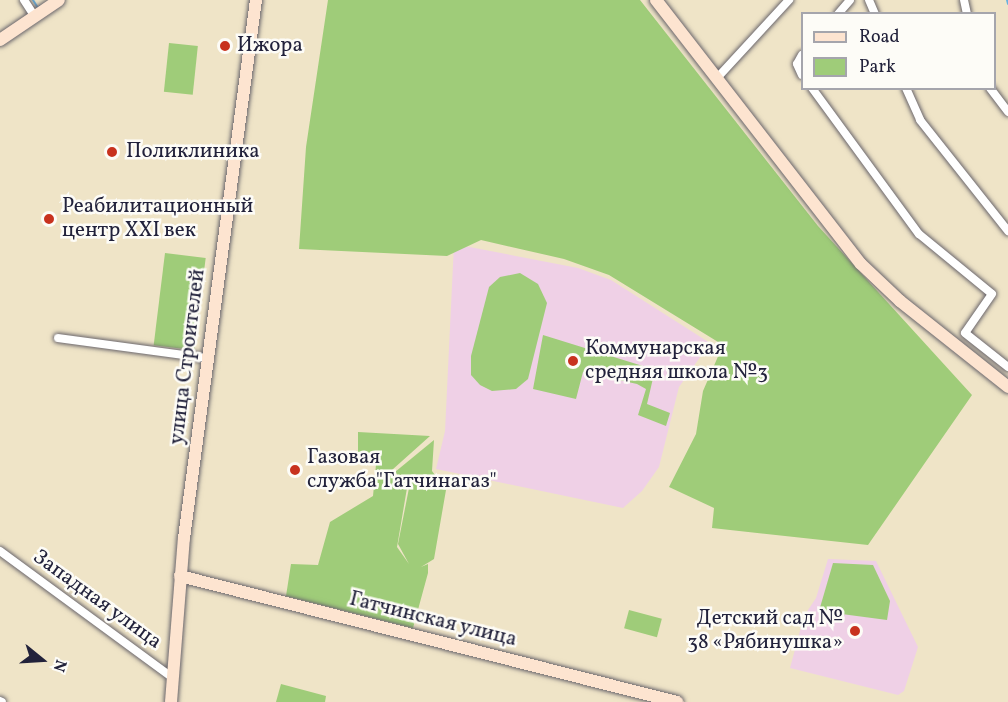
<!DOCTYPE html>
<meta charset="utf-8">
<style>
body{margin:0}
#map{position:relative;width:1008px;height:702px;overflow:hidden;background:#efe4c7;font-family:Vollkorn,serif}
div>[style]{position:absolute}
.built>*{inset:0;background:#efd0e6}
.green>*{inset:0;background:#9fcc79;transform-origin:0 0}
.stream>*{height:2px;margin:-1px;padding:0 1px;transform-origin:1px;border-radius:1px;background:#66b1df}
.roads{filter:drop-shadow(0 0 2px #6a666c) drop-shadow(0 0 2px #6a666c)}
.street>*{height:8px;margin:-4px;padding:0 4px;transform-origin:4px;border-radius:4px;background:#fff}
.secondary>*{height:12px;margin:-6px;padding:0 6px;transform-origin:6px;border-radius:6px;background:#fde4d0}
.dots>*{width:16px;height:16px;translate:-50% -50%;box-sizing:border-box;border:3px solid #fdfcf7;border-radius:50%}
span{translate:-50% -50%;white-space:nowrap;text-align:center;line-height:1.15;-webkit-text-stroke:5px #fdfcf7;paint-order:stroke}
.poi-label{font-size:21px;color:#22223b}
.left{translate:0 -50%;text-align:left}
.right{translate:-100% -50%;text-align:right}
.street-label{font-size:21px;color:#22223b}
.legend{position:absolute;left:801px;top:12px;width:195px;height:78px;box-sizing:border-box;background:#fdfcf7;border:2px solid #a5a5ac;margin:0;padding:8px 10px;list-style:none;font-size:18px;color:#22223b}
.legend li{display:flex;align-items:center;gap:12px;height:30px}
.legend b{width:30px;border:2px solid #a5a5ac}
.north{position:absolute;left:12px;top:630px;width:60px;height:60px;-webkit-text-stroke:4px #fdfcf7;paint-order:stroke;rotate:108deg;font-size:16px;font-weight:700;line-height:24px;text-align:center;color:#22223b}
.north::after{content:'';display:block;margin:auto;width:21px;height:27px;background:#22223b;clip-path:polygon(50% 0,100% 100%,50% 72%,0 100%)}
</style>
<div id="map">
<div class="built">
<div style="clip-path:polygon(454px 244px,578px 268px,611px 280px,710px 343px,679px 387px,659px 467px,642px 491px,623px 508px,436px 469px,445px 431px)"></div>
<div style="clip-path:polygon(828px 559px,876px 561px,918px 647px,904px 691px,898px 695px,790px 668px,804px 616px,816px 598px)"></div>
</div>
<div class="green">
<div style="clip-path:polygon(328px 0,640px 0,818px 226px,972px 395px,868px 545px,712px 528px,714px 508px,669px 487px,696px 434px,703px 391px,723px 345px,609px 275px,564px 259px,481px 240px,447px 256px,299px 249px,306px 147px)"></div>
<div style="left:169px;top:43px;width:29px;height:49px;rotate:6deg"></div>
<div style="left:165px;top:253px;width:41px;height:93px;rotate:7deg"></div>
<div style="clip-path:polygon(520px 273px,538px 284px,547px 303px,528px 379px,516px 389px,492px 391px,480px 385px,471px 375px,471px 356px,489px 287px,500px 277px)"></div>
<div style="clip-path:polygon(543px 335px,646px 367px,654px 374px,647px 404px,670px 413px,666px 426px,638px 415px,646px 389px,637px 384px,583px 372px,576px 399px,533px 389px)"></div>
<div style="clip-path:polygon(358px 432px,430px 436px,392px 470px,391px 474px,407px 488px,397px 547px,409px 564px,398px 544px,409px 488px,395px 472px,434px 440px,432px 471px,446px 490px,434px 559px,421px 567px,428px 564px,428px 573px,413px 628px,286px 596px,291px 564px,318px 565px,330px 522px,373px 496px,377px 454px,358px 452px)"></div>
<div style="clip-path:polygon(833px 563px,873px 565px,890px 601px,887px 620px,819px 611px)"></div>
<div style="left:629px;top:610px;width:34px;height:19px;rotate:15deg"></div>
<div style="clip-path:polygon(281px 684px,326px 696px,325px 702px,276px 702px)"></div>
</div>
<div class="stream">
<div style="left:33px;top:0;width:9px;rotate:58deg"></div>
<div style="left:38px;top:8px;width:3px;rotate:-45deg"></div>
<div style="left:1007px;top:0;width:4px;rotate:76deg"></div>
</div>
<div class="roads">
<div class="street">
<div style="left:24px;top:0;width:20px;rotate:57deg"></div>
<div style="left:869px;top:0;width:15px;rotate:67deg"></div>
<div style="left:964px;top:0;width:14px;rotate:78deg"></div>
<div style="left:838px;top:14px;width:18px;rotate:-49deg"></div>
<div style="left:802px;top:55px;width:10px;rotate:119deg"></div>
<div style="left:797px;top:64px;width:12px;rotate:66deg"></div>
<div style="left:718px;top:77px;width:105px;rotate:-47.3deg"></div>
<div style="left:812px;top:88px;width:181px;rotate:53.8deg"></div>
<div style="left:919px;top:234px;width:94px;rotate:39.4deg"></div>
<div style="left:992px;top:294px;width:47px;rotate:124.7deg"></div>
<div style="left:965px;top:333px;width:55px;rotate:38.3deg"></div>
<div style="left:906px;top:88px;width:35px;rotate:66deg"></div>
<div style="left:920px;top:120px;width:142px;rotate:51.6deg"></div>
<div style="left:990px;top:88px;width:30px;rotate:53deg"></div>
<div style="left:58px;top:338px;width:149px;rotate:7.7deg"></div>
<div style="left:0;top:551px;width:215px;rotate:36.3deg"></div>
<div style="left:0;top:701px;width:2px;rotate:27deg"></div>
</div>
<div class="secondary">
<div style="left:656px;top:0;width:334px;rotate:52.2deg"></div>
<div style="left:861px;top:264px;width:54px;rotate:43.5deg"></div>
<div style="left:900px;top:301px;width:138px;rotate:38.5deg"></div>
<div style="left:0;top:40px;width:71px;rotate:-34.1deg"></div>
<div style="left:180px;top:576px;width:513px;rotate:14.23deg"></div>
<div style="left:171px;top:702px;width:165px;rotate:-85.5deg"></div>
<div style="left:184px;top:538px;width:543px;rotate:-82.38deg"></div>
</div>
</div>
<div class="dots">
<div style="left:225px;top:46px;background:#c8321e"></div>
<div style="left:112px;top:152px;background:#c8321e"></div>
<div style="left:49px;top:219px;background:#c8321e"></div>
<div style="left:573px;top:361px;background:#c8321e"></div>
<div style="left:295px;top:470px;background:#c8321e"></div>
<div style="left:855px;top:631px;background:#c8321e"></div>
</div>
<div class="poi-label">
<span class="left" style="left:237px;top:46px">Ижора</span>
<span class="left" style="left:126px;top:152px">Поликлиника</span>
<span class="left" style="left:62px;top:219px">Реабилитационный<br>центр ХХI век</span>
<span class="left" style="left:585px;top:361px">Коммунарская<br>средняя школа №3</span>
<span class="left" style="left:307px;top:470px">Газовая<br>служба"Гатчинагаз"</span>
<span class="right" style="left:843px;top:631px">Детский сад №<br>38 «Рябинушка»</span>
</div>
<div class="street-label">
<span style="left:188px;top:357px;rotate:-83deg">улица Строителей</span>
<span style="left:97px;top:600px;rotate:36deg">Западная улица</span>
<span style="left:433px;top:620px;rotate:14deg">Гатчинская улица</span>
</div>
<ul class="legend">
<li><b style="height:8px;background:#fde4d0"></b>Road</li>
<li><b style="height:16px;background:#9fcc79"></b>Park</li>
</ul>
<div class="north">N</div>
</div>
